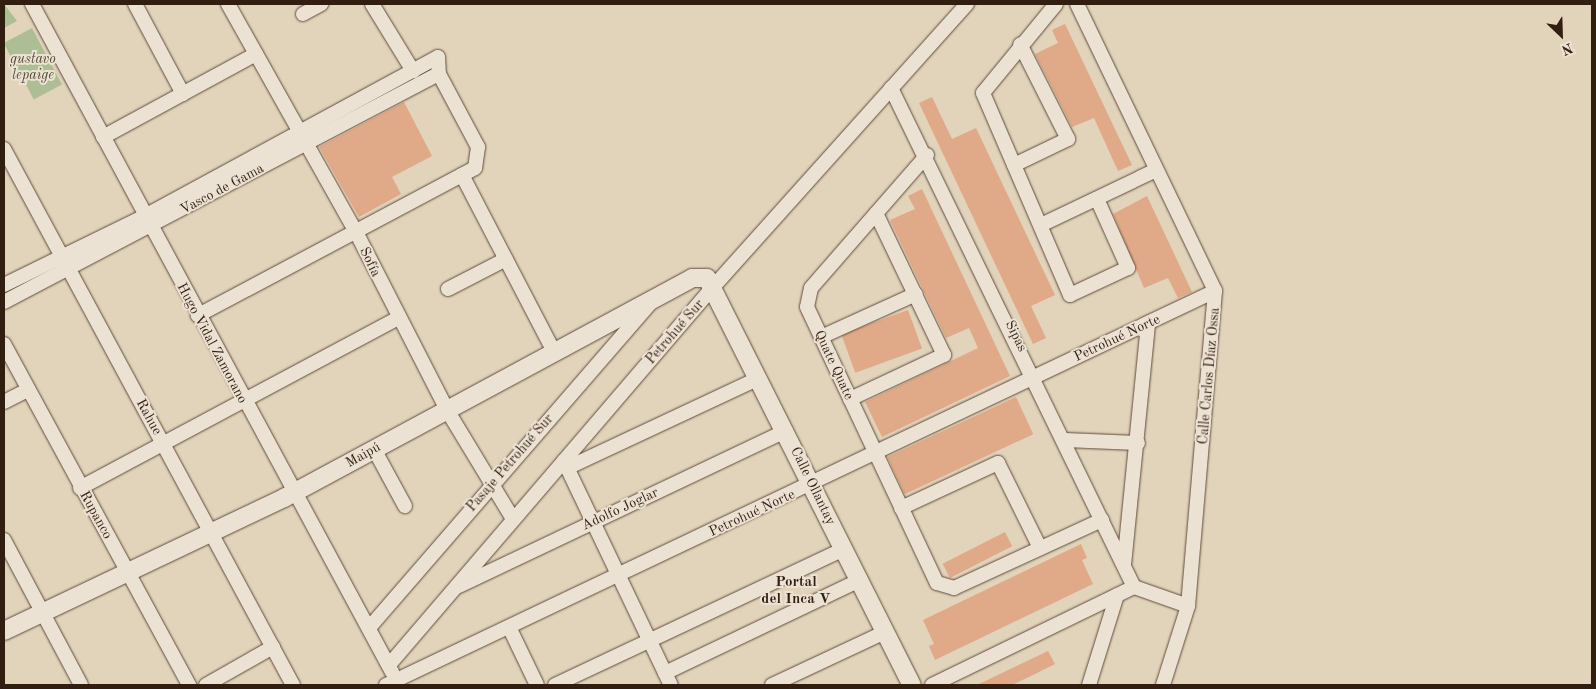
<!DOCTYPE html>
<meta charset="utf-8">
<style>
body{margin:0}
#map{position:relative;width:1596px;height:689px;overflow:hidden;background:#e2d3bb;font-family:"Old Standard TT",serif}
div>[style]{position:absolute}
.green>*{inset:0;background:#aebe94;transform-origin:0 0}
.building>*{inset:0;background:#e0a987;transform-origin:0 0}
.roads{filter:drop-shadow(0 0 1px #5e4b3b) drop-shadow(0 0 1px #5e4b3b)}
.minor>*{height:14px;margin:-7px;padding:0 7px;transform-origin:7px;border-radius:7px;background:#ece2d3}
.tertiary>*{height:18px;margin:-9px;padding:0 9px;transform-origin:9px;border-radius:9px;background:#ece2d3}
span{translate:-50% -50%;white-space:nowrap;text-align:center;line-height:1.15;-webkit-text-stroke:4px #ece2d3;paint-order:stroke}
.park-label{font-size:14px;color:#514631;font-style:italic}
.street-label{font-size:14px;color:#321e10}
.neighbourhood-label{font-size:15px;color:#321e10;font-weight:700}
.frame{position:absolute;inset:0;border:5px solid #321e10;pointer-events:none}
.north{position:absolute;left:1536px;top:10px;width:50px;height:50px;-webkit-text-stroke:4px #ece2d3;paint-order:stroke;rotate:156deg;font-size:14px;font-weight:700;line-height:20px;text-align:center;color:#321e10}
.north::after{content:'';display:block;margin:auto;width:18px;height:22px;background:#321e10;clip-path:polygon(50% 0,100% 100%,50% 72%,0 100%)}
</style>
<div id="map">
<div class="green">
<div style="clip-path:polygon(4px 4px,17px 21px,4px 28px)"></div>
<div style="left:32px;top:28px;width:64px;height:32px;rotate:62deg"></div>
</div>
<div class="building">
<div style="clip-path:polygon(1065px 24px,1132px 165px,1118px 171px,1094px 118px,1072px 127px,1035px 54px,1058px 43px,1052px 30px)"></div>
<div style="clip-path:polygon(932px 97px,952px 139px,976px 128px,1055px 295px,1031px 306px,1046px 338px,1033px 344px,919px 103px)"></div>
<div style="clip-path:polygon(404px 102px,432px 156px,392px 177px,401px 194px,359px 217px,319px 147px)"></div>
<div style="clip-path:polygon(922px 189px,1010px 376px,882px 437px,865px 402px,978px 348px,969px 328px,946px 338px,890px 220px,915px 209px,908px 196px)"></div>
<div style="clip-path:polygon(1147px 196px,1192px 292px,1178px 298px,1168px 278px,1144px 288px,1113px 214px)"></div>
<div style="left:908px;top:310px;width:41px;height:71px;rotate:70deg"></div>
<div style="left:1016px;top:397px;width:41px;height:142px;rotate:65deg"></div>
<div style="left:1005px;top:532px;width:16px;height:70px;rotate:63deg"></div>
<div style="clip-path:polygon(1081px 544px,1087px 558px,1082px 560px,1093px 584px,935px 660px,929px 646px,934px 644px,923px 620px)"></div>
<div style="clip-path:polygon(1048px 651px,1055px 664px,1031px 676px,1012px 685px,977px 685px)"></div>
</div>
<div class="roads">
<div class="minor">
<div style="left:32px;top:4px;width:759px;rotate:61.68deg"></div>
<div style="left:135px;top:4px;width:102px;rotate:61.9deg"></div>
<div style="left:228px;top:4px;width:259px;rotate:60.7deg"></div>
<div style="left:355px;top:230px;width:202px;rotate:62.9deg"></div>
<div style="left:447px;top:410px;width:127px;rotate:58.8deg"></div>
<div style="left:372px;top:4px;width:79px;rotate:58.5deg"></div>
<div style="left:1056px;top:4px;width:115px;rotate:129.4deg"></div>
<div style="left:983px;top:93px;width:220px;rotate:66.7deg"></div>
<div style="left:1070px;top:295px;width:64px;rotate:-25deg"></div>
<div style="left:1128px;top:268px;width:76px;rotate:-114.2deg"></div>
<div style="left:1077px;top:4px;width:318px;rotate:64.3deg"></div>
<div style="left:1215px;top:291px;width:316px;rotate:94.9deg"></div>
<div style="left:1188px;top:606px;width:83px;rotate:107.6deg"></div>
<div style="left:303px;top:14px;width:21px;rotate:-29deg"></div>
<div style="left:891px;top:88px;width:555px;rotate:64.04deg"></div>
<div style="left:103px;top:137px;width:174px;rotate:-28.5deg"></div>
<div style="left:4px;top:149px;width:609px;rotate:61.67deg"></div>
<div style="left:927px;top:155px;width:176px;rotate:131.1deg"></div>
<div style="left:811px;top:288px;width:19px;rotate:102deg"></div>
<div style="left:807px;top:307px;width:305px;rotate:64.8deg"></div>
<div style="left:937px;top:583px;width:18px;rotate:16deg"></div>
<div style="left:954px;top:588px;width:163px;rotate:-24.7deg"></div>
<div style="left:1014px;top:165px;width:60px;rotate:-25.7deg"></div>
<div style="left:1068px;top:139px;width:106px;rotate:-116.8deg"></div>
<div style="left:462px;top:175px;width:199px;rotate:62.5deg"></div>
<div style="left:1043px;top:224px;width:125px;rotate:-25.5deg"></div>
<div style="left:4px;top:285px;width:157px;rotate:-26.1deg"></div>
<div style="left:145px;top:216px;width:333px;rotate:-28.5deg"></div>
<div style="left:438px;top:57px;width:17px;rotate:87deg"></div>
<div style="left:439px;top:74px;width:83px;rotate:61.9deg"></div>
<div style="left:478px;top:147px;width:21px;rotate:98deg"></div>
<div style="left:475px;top:168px;width:314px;rotate:152deg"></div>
<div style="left:448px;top:289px;width:65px;rotate:-27.3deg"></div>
<div style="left:4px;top:302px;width:491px;rotate:-27.7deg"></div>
<div style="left:821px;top:337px;width:104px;rotate:-24.4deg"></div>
<div style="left:4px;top:344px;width:388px;rotate:61.5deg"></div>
<div style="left:850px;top:399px;width:104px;rotate:-25.1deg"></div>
<div style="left:944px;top:355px;width:157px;rotate:-115.6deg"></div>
<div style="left:4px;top:402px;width:27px;rotate:-27deg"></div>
<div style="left:1065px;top:440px;width:73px;rotate:2.4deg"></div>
<div style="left:374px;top:449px;width:65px;rotate:61.5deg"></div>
<div style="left:564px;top:461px;width:248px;rotate:64.5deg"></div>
<div style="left:567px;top:468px;width:212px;rotate:-25.1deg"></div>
<div style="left:80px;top:488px;width:361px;rotate:-28.1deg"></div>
<div style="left:901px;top:508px;width:107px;rotate:-24.9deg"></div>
<div style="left:998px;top:463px;width:95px;rotate:63.7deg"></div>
<div style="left:4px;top:540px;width:164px;rotate:62deg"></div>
<div style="left:1124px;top:565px;width:242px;rotate:-84.3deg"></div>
<div style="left:459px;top:586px;width:362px;rotate:-25.4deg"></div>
<div style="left:369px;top:628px;width:430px;rotate:-49.1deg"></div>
<div style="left:510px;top:629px;width:62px;rotate:64.3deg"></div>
<div style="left:389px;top:665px;width:499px;rotate:-49.4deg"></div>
<div style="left:714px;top:286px;width:379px;rotate:-48.1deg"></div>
<div style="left:665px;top:673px;width:216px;rotate:-25.5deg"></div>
<div style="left:206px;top:685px;width:77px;rotate:-29.6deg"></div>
<div style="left:386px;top:685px;width:918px;rotate:-25.42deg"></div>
<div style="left:555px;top:685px;width:319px;rotate:-25.2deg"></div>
<div style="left:772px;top:685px;width:125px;rotate:-25.1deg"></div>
<div style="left:932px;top:685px;width:225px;rotate:-25.9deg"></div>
<div style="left:1134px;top:587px;width:57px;rotate:19.4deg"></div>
<div style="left:1089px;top:685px;width:94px;rotate:-72.7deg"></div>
</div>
<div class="tertiary">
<div style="left:4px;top:631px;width:310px;rotate:-25.4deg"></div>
<div style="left:284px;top:498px;width:464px;rotate:-28.3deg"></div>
<div style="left:692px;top:278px;width:15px"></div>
<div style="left:707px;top:278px;width:456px;rotate:63.3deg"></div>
</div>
</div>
<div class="park-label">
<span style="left:33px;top:67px">gustavo<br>lepaige</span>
</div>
<div class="street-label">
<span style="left:222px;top:189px;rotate:-28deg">Vasco de Gama</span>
<span style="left:370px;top:262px;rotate:64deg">Sofía</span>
<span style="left:675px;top:332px;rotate:-49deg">Petrohué Sur</span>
<span style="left:1016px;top:336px;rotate:64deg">Sipas</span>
<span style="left:1117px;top:338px;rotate:-25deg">Petrohué Norte</span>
<span style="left:212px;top:343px;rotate:62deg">Hugo Vidal Zamorano</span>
<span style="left:834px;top:365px;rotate:65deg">Quate Quate</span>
<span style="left:1209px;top:376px;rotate:-85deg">Calle Carlos Díaz Ossa</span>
<span style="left:149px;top:417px;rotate:61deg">Rahue</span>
<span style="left:363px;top:455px;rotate:-29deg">Maipú</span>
<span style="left:510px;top:463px;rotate:-49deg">Pasaje Petrohué Sur</span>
<span style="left:813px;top:486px;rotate:64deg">Calle Ollantay</span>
<span style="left:620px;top:509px;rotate:-25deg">Adolfo Joglar</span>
<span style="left:752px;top:513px;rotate:-25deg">Petrohué Norte</span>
<span style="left:96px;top:515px;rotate:61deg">Rupanco</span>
</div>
<div class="neighbourhood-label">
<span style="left:796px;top:591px">Portal<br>del Inca V</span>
</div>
<div class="frame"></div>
<div class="north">N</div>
</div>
